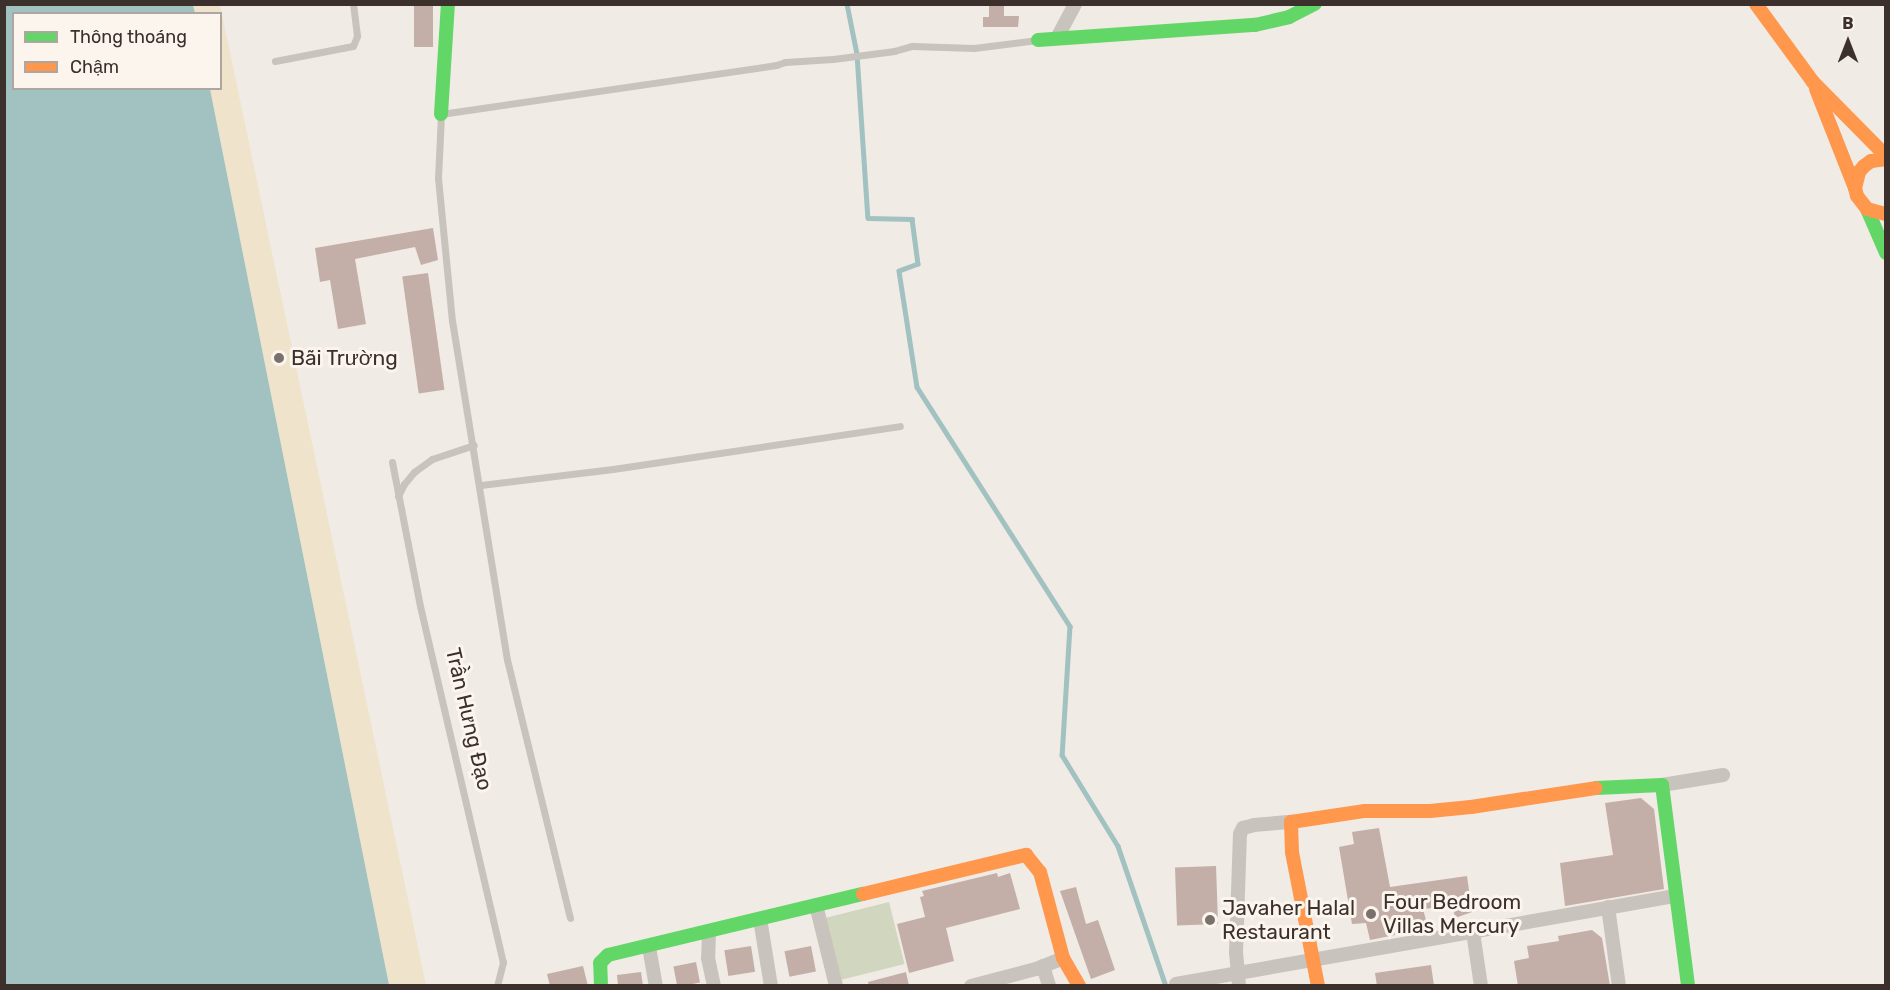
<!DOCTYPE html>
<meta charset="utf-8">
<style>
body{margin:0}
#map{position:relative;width:1890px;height:990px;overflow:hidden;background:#f0ebe5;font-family:Rubik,sans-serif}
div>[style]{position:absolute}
.green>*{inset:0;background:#d1d6bf;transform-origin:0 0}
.sand>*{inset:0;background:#efe3cc}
.water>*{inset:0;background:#a1c2c1}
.stream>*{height:4.5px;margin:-2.25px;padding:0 2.25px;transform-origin:2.25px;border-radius:2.25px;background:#a1c2c1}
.building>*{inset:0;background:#c3afa7;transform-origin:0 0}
.lane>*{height:7px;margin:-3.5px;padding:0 3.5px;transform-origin:3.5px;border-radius:3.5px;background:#c9c3be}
.street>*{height:14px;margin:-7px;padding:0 7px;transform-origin:7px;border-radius:7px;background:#c9c3be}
.fast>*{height:14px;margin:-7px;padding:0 7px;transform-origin:7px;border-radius:7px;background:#63d668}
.slow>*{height:14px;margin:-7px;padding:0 7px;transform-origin:7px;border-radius:7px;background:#ff974d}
.dots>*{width:16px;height:16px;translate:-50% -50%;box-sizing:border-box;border:3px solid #fbf5ee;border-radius:50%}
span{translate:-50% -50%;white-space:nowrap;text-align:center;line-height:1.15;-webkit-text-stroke:6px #fbf5ee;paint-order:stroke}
.poi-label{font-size:21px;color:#3b302b}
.left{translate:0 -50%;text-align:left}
.street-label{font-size:21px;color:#3b302b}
.frame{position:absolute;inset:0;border:6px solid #3b302b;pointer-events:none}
.legend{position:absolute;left:12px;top:12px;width:210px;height:78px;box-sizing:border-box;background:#fbf5ee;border:2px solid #aea6a0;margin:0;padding:8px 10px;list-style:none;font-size:18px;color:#3b302b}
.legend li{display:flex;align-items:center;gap:12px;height:30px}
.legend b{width:30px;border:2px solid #aea6a0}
.north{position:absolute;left:1818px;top:12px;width:60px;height:60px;-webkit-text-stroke:4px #fbf5ee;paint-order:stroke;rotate:0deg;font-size:16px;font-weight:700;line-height:24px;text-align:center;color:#3b302b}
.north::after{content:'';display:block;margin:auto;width:21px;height:27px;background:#3b302b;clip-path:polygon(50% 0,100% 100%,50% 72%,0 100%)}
</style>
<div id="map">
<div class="green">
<div style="left:889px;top:902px;width:64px;height:68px;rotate:76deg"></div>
</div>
<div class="sand">
<div style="clip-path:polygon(193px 5px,220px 5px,426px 985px,389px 985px,210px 89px,220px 88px,220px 14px,195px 13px)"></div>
</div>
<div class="water">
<div style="clip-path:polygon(5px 4px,193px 5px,195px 13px,14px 14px,14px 88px,210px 89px,389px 985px,5px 985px)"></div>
</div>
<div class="stream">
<div style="left:847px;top:4px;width:51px;rotate:78.7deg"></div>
<div style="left:857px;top:54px;width:164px;rotate:86.2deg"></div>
<div style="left:868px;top:218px;width:44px;rotate:1.3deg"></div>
<div style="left:912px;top:219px;width:45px;rotate:82.4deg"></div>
<div style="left:918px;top:264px;width:20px;rotate:160deg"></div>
<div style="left:899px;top:271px;width:117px;rotate:81.2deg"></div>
<div style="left:917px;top:387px;width:284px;rotate:57.4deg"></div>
<div style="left:1070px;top:626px;width:129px;rotate:93.5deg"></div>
<div style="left:1062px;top:755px;width:107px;rotate:58.4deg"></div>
<div style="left:1118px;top:846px;width:148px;rotate:71.1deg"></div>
</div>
<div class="building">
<div style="left:414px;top:4px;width:19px;height:43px"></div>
<div style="clip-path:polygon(989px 4px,1004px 4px,1004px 16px,1019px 16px,1018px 27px,983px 27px,983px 17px,989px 17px)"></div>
<div style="clip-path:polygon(433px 228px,438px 260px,421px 265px,415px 247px,355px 259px,366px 324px,338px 329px,330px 280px,320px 282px,315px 248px)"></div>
<div style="left:428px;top:273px;width:118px;height:26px;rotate:82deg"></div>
<div style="clip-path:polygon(1641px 798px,1654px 809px,1664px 889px,1565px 906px,1560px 863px,1613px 855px,1605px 803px)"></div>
<div style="clip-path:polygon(1379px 828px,1390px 887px,1467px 876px,1472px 912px,1455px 918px,1453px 906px,1423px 909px,1427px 924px,1394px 928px,1395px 935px,1370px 940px,1366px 923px,1352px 924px,1339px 847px,1354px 844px,1352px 832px)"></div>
<div style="left:1216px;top:866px;width:58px;height:41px;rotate:88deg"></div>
<div style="clip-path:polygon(997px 873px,998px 877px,1010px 873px,1020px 909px,946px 928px,954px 961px,909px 973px,897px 924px,925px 917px,920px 897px,924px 896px,922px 891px)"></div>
<div style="clip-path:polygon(1076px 887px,1086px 924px,1098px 920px,1115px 970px,1091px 979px,1060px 891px)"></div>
<div style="clip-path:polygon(1592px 930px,1602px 938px,1610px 986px,1518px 986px,1514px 961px,1529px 958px,1527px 946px,1559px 941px,1558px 936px)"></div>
<div style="left:751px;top:946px;width:26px;height:27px;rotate:81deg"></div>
<div style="left:811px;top:946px;width:26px;height:27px;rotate:79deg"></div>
<div style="left:696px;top:962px;width:21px;height:23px;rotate:79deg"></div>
<div style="clip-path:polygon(1431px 965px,1434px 986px,1377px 986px,1375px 973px)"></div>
<div style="clip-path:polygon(583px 966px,588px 986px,550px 986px,547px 974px)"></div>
<div style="clip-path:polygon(641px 972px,643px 986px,618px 986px,617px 975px)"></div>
<div style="clip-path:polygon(906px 972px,909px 986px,869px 986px,868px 982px)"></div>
</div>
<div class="lane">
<div style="left:275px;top:61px;width:79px;rotate:-10.9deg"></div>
<div style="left:353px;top:46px;width:11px;rotate:-68deg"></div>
<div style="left:357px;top:36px;width:32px;rotate:-97deg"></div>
<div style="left:392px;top:462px;width:147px;rotate:79deg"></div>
<div style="left:420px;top:606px;width:366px;rotate:76.9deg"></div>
<div style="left:503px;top:962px;width:25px;rotate:104deg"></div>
<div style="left:481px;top:485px;width:133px;rotate:-6.9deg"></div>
<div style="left:613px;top:469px;width:290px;rotate:-8.5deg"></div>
<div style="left:398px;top:496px;width:13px;rotate:-63deg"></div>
<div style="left:404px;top:484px;width:16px;rotate:-50deg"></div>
<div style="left:414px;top:472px;width:22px;rotate:-36deg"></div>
<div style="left:432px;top:459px;width:44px;rotate:-18.4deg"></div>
<div style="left:570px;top:918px;width:266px;rotate:-103.7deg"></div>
<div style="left:507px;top:660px;width:343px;rotate:-99.2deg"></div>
<div style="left:452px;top:321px;width:144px;rotate:-95.6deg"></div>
<div style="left:438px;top:178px;width:64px;rotate:-87.3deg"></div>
<div style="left:441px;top:114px;width:339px;rotate:-8.3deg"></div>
<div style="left:776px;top:65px;width:9px;rotate:-18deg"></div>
<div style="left:785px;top:62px;width:48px;rotate:-3.6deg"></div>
<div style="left:833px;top:59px;width:62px;rotate:-7.5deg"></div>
<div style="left:894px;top:51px;width:19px;rotate:-16deg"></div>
<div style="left:912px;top:46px;width:62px;rotate:1.8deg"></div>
<div style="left:974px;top:48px;width:64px;rotate:-7.2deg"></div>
</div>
<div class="street">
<div style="left:1057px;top:38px;width:38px;rotate:-62deg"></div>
<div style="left:1662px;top:785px;width:62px;rotate:-9.3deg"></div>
<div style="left:816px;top:905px;width:83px;rotate:76.1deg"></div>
<div style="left:1608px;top:907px;width:80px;rotate:82.1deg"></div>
<div style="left:760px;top:919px;width:68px;rotate:80.7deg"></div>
<div style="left:1473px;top:932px;width:55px;rotate:81.6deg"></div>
<div style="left:709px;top:933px;width:25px;rotate:92deg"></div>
<div style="left:708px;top:958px;width:29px;rotate:78deg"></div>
<div style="left:649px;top:947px;width:40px;rotate:80deg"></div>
<div style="left:1043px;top:966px;width:21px;rotate:73deg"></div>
<div style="left:1176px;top:984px;width:507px;rotate:-10deg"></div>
<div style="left:971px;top:986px;width:67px;rotate:-14.7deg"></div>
<div style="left:1036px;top:969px;width:29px;rotate:-22deg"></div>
<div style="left:1239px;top:986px;width:33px;rotate:-95deg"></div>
<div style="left:1236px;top:953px;width:119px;rotate:-88.1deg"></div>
<div style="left:1240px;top:834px;width:7px;rotate:-63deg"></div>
<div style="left:1243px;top:828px;width:11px;rotate:-15deg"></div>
<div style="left:1254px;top:825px;width:37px;rotate:-5deg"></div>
</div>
<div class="fast">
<div style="left:1038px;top:40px;width:218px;rotate:-4deg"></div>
<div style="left:1255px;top:25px;width:35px;rotate:-13deg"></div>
<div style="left:1289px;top:17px;width:29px;rotate:-27deg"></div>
<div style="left:441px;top:114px;width:110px;rotate:-86.4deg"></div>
<div style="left:1867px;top:209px;width:48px;rotate:66.6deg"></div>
<div style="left:1596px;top:788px;width:66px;rotate:-2.6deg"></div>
<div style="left:1662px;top:785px;width:203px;rotate:82.6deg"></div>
<div style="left:601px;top:986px;width:23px;rotate:-92deg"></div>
<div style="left:600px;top:963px;width:11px;rotate:-45deg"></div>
<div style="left:608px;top:955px;width:262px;rotate:-13.5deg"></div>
</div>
<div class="slow">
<div style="left:1756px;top:4px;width:97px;rotate:53.8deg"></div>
<div style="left:1813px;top:82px;width:104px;rotate:45.4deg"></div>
<div style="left:1816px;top:89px;width:106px;rotate:68.5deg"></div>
<div style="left:1886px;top:159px;width:15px;rotate:172deg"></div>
<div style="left:1871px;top:161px;width:9px;rotate:144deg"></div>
<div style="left:1864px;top:166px;width:8px;rotate:130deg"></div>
<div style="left:1859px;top:172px;width:16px;rotate:104deg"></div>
<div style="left:1855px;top:188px;width:8px;rotate:76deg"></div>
<div style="left:1857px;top:196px;width:16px;rotate:52deg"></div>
<div style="left:1867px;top:209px;width:20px;rotate:15deg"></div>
<div style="left:863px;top:894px;width:168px;rotate:-13.5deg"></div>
<div style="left:1026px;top:855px;width:22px;rotate:51deg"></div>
<div style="left:1040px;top:872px;width:89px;rotate:75deg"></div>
<div style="left:1063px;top:958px;width:32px;rotate:60deg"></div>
<div style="left:1318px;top:986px;width:136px;rotate:-101deg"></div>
<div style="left:1292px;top:852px;width:30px;rotate:-92deg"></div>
<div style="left:1291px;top:822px;width:75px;rotate:-8.5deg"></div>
<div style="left:1365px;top:811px;width:65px"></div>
<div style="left:1430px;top:811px;width:41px;rotate:-5.6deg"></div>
<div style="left:1471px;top:807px;width:126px;rotate:-8.6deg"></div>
</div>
<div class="dots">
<div style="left:279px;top:358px;background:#7a716c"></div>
<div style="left:1371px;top:914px;background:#7a716c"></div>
<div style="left:1210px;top:920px;background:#7a716c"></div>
</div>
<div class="poi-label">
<span class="left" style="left:291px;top:358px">Bãi Trường</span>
<span class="left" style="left:1383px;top:914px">Four Bedroom<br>Villas Mercury</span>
<span class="left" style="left:1222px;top:920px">Javaher Halal<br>Restaurant</span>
</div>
<div class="street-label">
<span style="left:469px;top:719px;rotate:77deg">Trần Hưng Đạo</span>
</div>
<div class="frame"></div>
<ul class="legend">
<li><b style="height:8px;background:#63d668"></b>Thông thoáng</li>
<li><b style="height:8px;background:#ff974d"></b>Chậm</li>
</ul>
<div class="north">B</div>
</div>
